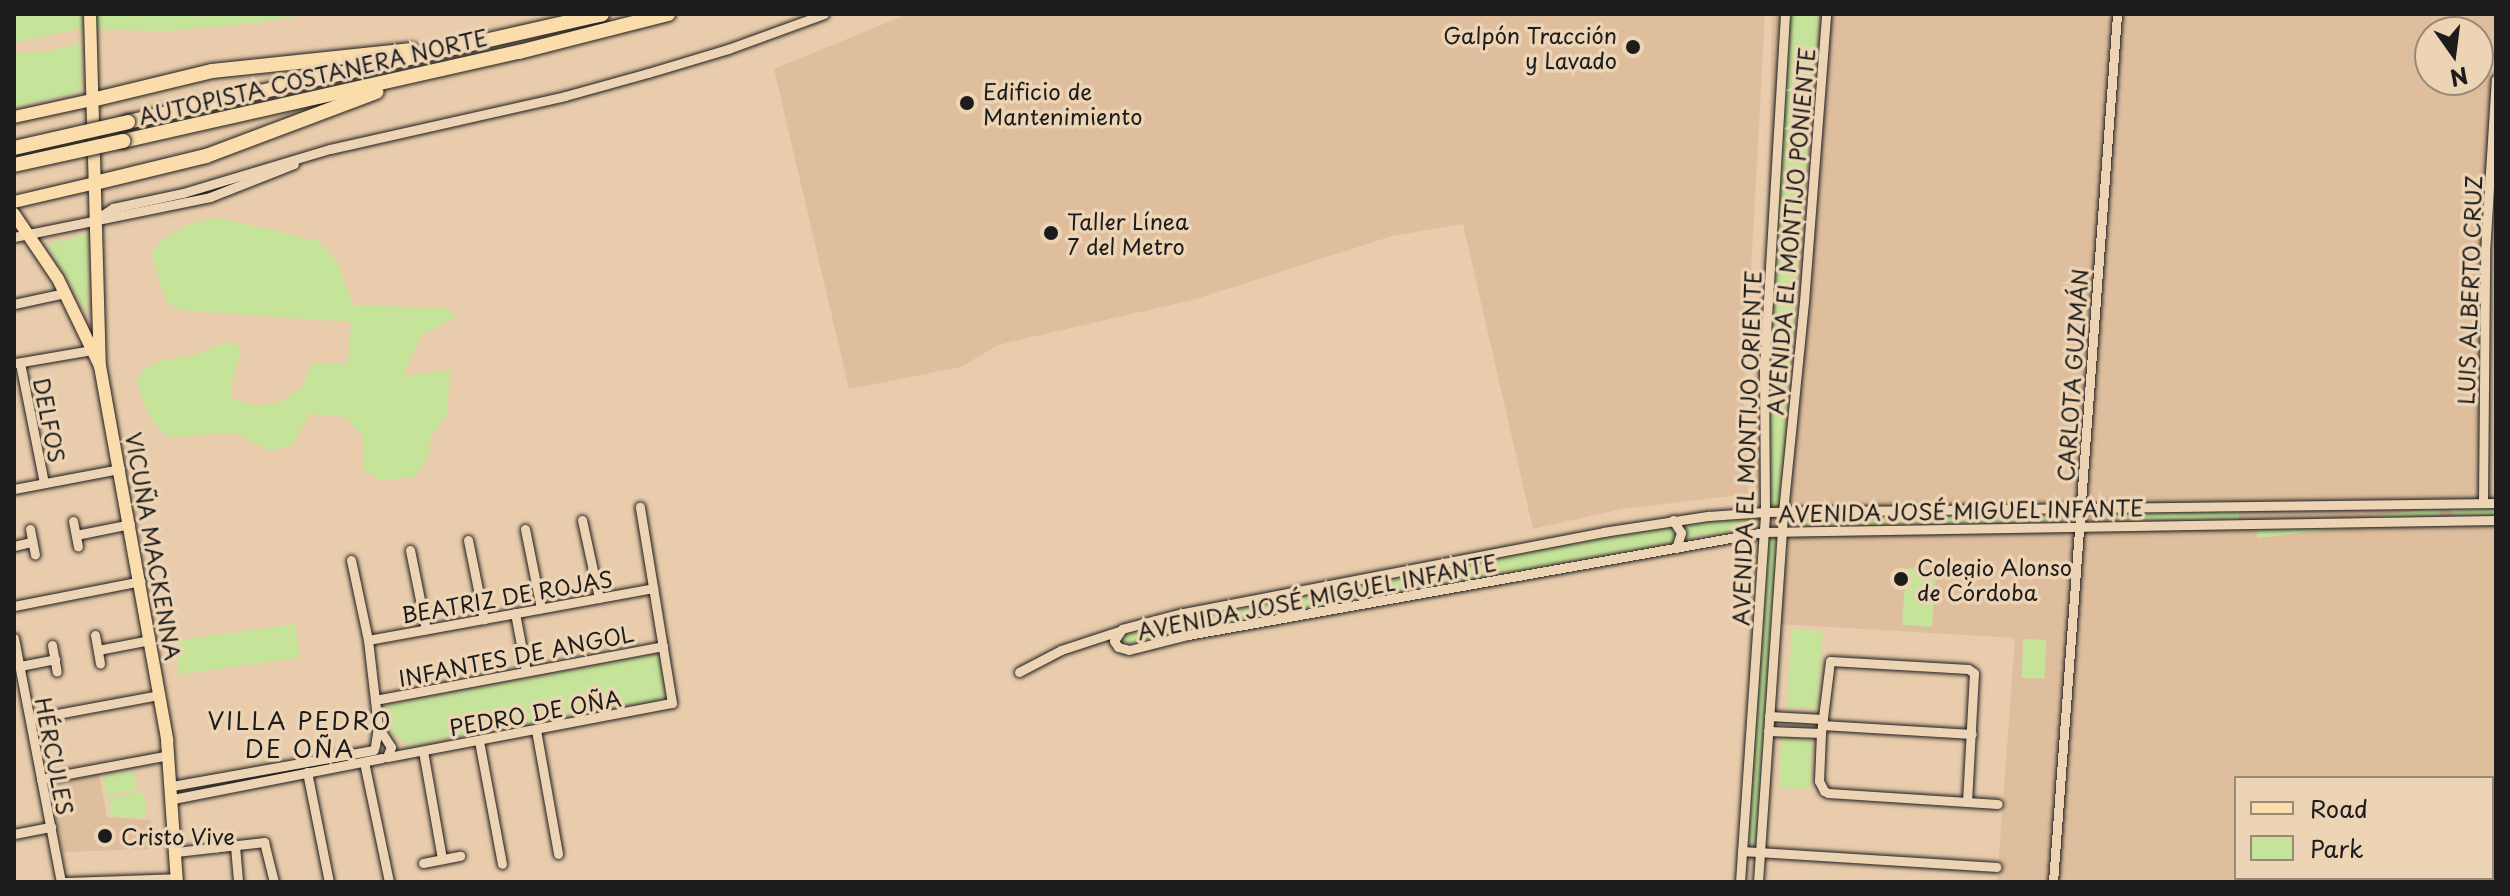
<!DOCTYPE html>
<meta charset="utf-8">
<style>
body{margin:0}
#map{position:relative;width:2510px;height:896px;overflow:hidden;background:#e9ccac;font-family:"Playpen Sans",sans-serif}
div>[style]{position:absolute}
.built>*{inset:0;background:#debe9d}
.green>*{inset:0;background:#c6e39a;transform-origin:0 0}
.roads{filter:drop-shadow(0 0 2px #1c1c1c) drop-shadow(0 0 2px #1c1c1c)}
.minor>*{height:9px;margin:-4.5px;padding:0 4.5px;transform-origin:4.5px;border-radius:4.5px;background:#edd4b5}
.major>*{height:12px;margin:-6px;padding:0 6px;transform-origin:6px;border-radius:6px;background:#faddab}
.highway>*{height:14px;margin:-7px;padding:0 7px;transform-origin:7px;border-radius:7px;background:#faddab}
.bridges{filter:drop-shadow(0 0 2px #1c1c1c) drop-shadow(0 0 2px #1c1c1c)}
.highway-bridge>*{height:14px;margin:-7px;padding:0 7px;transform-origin:7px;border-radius:7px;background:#faddab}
.dots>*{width:22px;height:22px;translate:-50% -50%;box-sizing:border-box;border:4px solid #edd4b5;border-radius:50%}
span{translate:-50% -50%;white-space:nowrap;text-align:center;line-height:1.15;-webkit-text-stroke:7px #edd4b5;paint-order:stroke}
.poi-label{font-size:22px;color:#1c1c1c}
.right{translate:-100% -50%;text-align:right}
.left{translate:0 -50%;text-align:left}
.street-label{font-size:22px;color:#1c1c1c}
.neighbourhood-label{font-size:24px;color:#1c1c1c;letter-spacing:2px}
.frame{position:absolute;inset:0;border:16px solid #1c1c1c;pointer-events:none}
.legend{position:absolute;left:2234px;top:776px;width:260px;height:104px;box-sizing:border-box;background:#edd4b5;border:2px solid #998a78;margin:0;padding:10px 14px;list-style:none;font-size:24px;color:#1c1c1c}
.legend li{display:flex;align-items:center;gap:16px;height:40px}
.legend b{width:40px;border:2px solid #998a78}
.north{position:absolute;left:2414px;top:16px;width:80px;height:80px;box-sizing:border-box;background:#edd4b5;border:2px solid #998a78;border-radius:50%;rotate:166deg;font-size:22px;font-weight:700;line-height:32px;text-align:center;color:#1c1c1c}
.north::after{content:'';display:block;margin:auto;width:28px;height:36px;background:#1c1c1c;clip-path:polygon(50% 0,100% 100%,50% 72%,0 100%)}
</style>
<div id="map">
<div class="built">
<div style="clip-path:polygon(908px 14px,1765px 14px,1744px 401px,1748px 494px,1622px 509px,1533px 529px,1463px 224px,1392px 236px,1196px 299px,998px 345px,961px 367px,849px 389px,774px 69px)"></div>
<div style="clip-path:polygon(evenodd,1772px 14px,2496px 14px,2496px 882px,1997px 882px,2015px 638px,1779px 624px,1786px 534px,1761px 533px,1772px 14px,2430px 32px,2478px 32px,2478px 80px,2430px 80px,2430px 32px,1772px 14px,2236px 778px,2492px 778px,2492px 878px,2236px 878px,2236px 778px)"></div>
<div style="clip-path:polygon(99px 774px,107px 817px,151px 820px,151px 849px,63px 852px,50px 783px)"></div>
</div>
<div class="green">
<div style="clip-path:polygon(14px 14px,307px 14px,260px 23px,166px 31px,80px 29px,14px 43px)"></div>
<div style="clip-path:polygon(1790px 14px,1819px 14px,1779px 505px,1772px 507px,1769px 504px,1769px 385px)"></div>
<div style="clip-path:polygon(82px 43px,82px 87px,76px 93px,14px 107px,14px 53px,48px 51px)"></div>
<div style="clip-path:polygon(220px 218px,318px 241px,338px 263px,353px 305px,447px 308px,457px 317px,421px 335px,403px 376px,451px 370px,446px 418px,431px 436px,429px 454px,415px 477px,378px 480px,364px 469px,363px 436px,345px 417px,310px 414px,292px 445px,271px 451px,234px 433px,168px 437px,155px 424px,144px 405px,137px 381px,142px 371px,163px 360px,192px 356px,222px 344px,236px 343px,241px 354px,232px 381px,232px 398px,254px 406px,281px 402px,302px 388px,311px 364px,348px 364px,351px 322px,180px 310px,166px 301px,151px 254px,162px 240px,191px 223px)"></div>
<div style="clip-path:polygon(87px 234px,88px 314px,47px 244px)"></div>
<div style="clip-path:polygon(2454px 507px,2496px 507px,2496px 516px,2457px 516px,2450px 511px)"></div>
<div style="left:2439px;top:508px;width:8px;height:184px;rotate:83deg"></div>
<div style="clip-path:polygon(2239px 511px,2239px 520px,2097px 519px,2099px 512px)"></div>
<div style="clip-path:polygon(2056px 513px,2059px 521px,2054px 522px,1794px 526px,1790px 522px,1794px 516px)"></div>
<div style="clip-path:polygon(1754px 516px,1758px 522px,1755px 528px,1688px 538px,1685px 523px)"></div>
<div style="clip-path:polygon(1667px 527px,1677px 531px,1674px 542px,1161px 636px,1127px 645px,1121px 642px,1127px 633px,1177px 619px)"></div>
<div style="clip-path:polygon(1773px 537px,1778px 541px,1777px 549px,1756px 841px,1751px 846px,1747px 842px,1768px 540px)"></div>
<div style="left:1906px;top:568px;width:30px;height:57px;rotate:4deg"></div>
<div style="left:295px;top:624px;width:34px;height:122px;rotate:82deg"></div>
<div style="left:1792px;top:629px;width:31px;height:78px;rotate:4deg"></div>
<div style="left:2023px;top:639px;width:23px;height:39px;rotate:2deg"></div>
<div style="clip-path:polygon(659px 654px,664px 693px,661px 699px,409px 745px,389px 731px,385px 706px)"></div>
<div style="left:1781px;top:738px;width:31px;height:50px;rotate:2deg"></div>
<div style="left:134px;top:770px;width:20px;height:32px;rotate:79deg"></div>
<div style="clip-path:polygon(144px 792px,146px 818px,111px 816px,109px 798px)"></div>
</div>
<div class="roads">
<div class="minor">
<div style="left:95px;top:220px;width:22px;rotate:-34deg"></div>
<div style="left:113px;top:208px;width:72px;rotate:-12.1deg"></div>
<div style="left:183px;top:193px;width:153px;rotate:-16.7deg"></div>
<div style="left:330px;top:149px;width:241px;rotate:-12.7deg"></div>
<div style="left:565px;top:96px;width:86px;rotate:-15.5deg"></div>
<div style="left:648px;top:73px;width:84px;rotate:-16.7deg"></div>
<div style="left:728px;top:49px;width:102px;rotate:-20deg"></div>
<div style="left:14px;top:237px;width:200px;rotate:-11.5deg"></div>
<div style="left:210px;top:197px;width:90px;rotate:-21.4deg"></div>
<div style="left:14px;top:304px;width:52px;rotate:-12.2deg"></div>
<div style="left:16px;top:363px;width:77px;rotate:-9.7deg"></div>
<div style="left:20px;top:363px;width:122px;rotate:78.7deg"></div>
<div style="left:14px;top:489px;width:108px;rotate:-10.7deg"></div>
<div style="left:2483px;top:503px;width:251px;rotate:-89.5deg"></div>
<div style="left:2485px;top:252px;width:173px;rotate:-86.4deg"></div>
<div style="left:2496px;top:503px;width:731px;rotate:179.29deg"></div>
<div style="left:1765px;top:512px;width:57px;rotate:176deg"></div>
<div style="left:1708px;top:516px;width:105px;rotate:171.3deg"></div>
<div style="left:1604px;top:532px;width:430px;rotate:169.1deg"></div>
<div style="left:1182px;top:613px;width:62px;rotate:165.1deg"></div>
<div style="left:1122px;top:629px;width:14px;rotate:124deg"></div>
<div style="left:1114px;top:641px;width:7px;rotate:56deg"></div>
<div style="left:1118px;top:647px;width:11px;rotate:15deg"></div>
<div style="left:1129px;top:650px;width:61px;rotate:-14.3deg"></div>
<div style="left:1188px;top:635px;width:585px;rotate:-10.14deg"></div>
<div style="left:1764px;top:532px;width:732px;rotate:-0.94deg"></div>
<div style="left:582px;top:520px;width:80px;rotate:77.7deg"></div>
<div style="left:1673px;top:520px;width:15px;rotate:58deg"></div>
<div style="left:1681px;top:533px;width:16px;rotate:108deg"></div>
<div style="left:73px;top:521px;width:26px;rotate:79deg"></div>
<div style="left:30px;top:529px;width:26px;rotate:79deg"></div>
<div style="left:525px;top:529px;width:81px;rotate:78.6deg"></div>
<div style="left:76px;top:535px;width:55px;rotate:-11.5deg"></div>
<div style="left:468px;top:540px;width:81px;rotate:78.6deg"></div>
<div style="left:14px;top:546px;width:18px;rotate:-13deg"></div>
<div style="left:410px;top:550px;width:81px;rotate:78.6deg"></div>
<div style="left:351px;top:560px;width:82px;rotate:78deg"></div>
<div style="left:368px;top:640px;width:88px;rotate:83.4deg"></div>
<div style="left:378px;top:727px;width:19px;rotate:99deg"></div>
<div style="left:14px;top:606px;width:129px;rotate:-11.1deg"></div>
<div style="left:515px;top:613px;width:59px;rotate:79.3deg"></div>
<div style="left:95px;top:635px;width:29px;rotate:80deg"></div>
<div style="left:14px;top:638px;width:248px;rotate:79.1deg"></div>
<div style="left:368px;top:640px;width:290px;rotate:-10.3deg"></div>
<div style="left:52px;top:645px;width:27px;rotate:80deg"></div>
<div style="left:98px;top:650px;width:53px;rotate:-10.9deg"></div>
<div style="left:20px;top:666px;width:36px;rotate:-11deg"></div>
<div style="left:1019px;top:672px;width:47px;rotate:-27.6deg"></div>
<div style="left:1061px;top:650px;width:61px;rotate:-18.1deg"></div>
<div style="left:375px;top:700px;width:293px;rotate:-10.6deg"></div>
<div style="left:1769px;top:716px;width:54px;rotate:3.2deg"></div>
<div style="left:30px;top:719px;width:132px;rotate:-10.5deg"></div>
<div style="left:1822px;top:725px;width:150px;rotate:3.4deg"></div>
<div style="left:378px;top:727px;width:24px;rotate:57deg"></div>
<div style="left:391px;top:747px;width:11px;rotate:112deg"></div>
<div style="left:536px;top:730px;width:126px;rotate:79.9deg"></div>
<div style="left:1768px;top:731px;width:53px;rotate:2.2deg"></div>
<div style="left:479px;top:741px;width:125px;rotate:79.4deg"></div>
<div style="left:423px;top:751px;width:110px;rotate:80deg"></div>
<div style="left:388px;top:757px;width:289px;rotate:-10.8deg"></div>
<div style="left:672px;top:703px;width:199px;rotate:-99.3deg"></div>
<div style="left:364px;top:762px;width:123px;rotate:78.2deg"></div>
<div style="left:307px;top:772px;width:112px;rotate:78.7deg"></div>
<div style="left:41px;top:779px;width:130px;rotate:-10.6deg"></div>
<div style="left:172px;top:786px;width:205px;rotate:-10.1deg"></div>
<div style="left:173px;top:799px;width:213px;rotate:-11.1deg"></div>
<div style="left:1967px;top:802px;width:129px;rotate:-86.9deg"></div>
<div style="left:1974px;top:673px;width:7px;rotate:-146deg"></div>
<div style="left:1968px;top:669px;width:138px;rotate:-176.7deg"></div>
<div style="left:1830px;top:661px;width:73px;rotate:97.1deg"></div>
<div style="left:1821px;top:733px;width:48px;rotate:92.4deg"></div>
<div style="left:1819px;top:781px;width:11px;rotate:63deg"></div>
<div style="left:1824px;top:791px;width:4px;rotate:27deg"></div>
<div style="left:1828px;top:793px;width:170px;rotate:3.7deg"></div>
<div style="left:14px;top:834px;width:38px;rotate:-11deg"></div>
<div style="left:235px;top:846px;width:36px;rotate:85deg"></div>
<div style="left:1742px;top:851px;width:255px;rotate:3.6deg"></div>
<div style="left:176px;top:852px;width:89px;rotate:-6.5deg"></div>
<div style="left:264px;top:842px;width:41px;rotate:76deg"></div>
<div style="left:423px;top:863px;width:38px;rotate:-11deg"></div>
<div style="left:65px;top:882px;width:112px;rotate:-2deg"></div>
<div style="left:1740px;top:882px;width:371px;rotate:-86.1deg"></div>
<div style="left:1765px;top:512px;width:144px;rotate:-90.4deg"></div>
<div style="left:1764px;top:368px;width:355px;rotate:-86.6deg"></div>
<div style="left:1758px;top:882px;width:371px;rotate:-86.1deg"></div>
<div style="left:1783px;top:512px;width:211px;rotate:-84.3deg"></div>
<div style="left:1804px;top:302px;width:289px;rotate:-85.6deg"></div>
<div style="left:2053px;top:882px;width:870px;rotate:-85.78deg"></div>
</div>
<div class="major">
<div style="left:90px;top:14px;width:352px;rotate:88.4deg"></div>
<div style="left:14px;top:117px;width:80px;rotate:-12.3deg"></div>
<div style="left:14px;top:202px;width:83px;rotate:-13.2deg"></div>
<div style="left:14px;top:214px;width:78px;rotate:55.9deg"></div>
<div style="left:58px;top:279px;width:97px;rotate:64.2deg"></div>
<div style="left:100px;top:366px;width:380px;rotate:79.8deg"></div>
<div style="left:167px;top:740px;width:142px;rotate:86deg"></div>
</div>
<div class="highway">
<div style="left:92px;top:100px;width:123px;rotate:-13.6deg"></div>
<div style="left:212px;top:71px;width:201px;rotate:-6deg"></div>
<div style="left:128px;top:122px;width:486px;rotate:-12.8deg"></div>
<div style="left:123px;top:141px;width:406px;rotate:-12.7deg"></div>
<div style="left:519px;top:52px;width:154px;rotate:-14.3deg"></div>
<div style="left:95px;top:183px;width:114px;rotate:-13.7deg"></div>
<div style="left:206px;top:156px;width:182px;rotate:-20.6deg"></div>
</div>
</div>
<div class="bridges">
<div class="highway-bridge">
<div style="left:14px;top:148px;width:117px;rotate:-12.8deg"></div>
<div style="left:14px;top:165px;width:112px;rotate:-12.4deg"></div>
</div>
</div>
<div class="dots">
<div style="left:1633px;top:47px;background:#1c1c1c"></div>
<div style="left:967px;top:103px;background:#1c1c1c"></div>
<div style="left:1051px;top:233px;background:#1c1c1c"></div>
<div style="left:1901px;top:579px;background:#1c1c1c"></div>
<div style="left:105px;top:836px;background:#1c1c1c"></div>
</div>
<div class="poi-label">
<span class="right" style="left:1617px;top:47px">Galpón Tracción<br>y Lavado</span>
<span class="left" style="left:983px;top:103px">Edificio de<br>Mantenimiento</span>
<span class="left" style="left:1067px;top:233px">Taller Línea<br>7 del Metro</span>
<span class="left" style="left:1917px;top:579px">Colegio Alonso<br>de Córdoba</span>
<span class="left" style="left:121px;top:836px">Cristo Vive</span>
</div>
<div class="street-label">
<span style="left:313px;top:76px;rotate:-13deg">AUTOPISTA COSTANERA NORTE</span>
<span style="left:1790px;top:231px;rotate:-85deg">AVENIDA EL MONTIJO PONIENTE</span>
<span style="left:2469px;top:290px;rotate:-88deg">LUIS ALBERTO CRUZ</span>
<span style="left:2072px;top:375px;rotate:-86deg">CARLOTA GUZMÁN</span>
<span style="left:50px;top:420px;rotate:79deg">DELFOS</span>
<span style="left:1746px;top:448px;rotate:-88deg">AVENIDA EL MONTIJO ORIENTE</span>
<span style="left:1961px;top:510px;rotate:-1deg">AVENIDA JOSÉ MIGUEL INFANTE</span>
<span style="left:154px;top:546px;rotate:80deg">VICUÑA MACKENNA</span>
<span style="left:507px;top:596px;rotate:-10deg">BEATRIZ DE ROJAS</span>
<span style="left:1317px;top:596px;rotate:-11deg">AVENIDA JOSÉ MIGUEL INFANTE</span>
<span style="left:516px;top:655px;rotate:-11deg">INFANTES DE ANGOL</span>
<span style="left:535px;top:712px;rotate:-10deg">PEDRO DE OÑA</span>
<span style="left:55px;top:756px;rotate:79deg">HÉRCULES</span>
</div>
<div class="neighbourhood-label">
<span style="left:300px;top:735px">VILLA PEDRO<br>DE OÑA</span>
</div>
<div class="frame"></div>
<ul class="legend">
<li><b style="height:10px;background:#faddab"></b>Road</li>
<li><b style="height:22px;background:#c6e39a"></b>Park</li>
</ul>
<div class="north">N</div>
</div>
